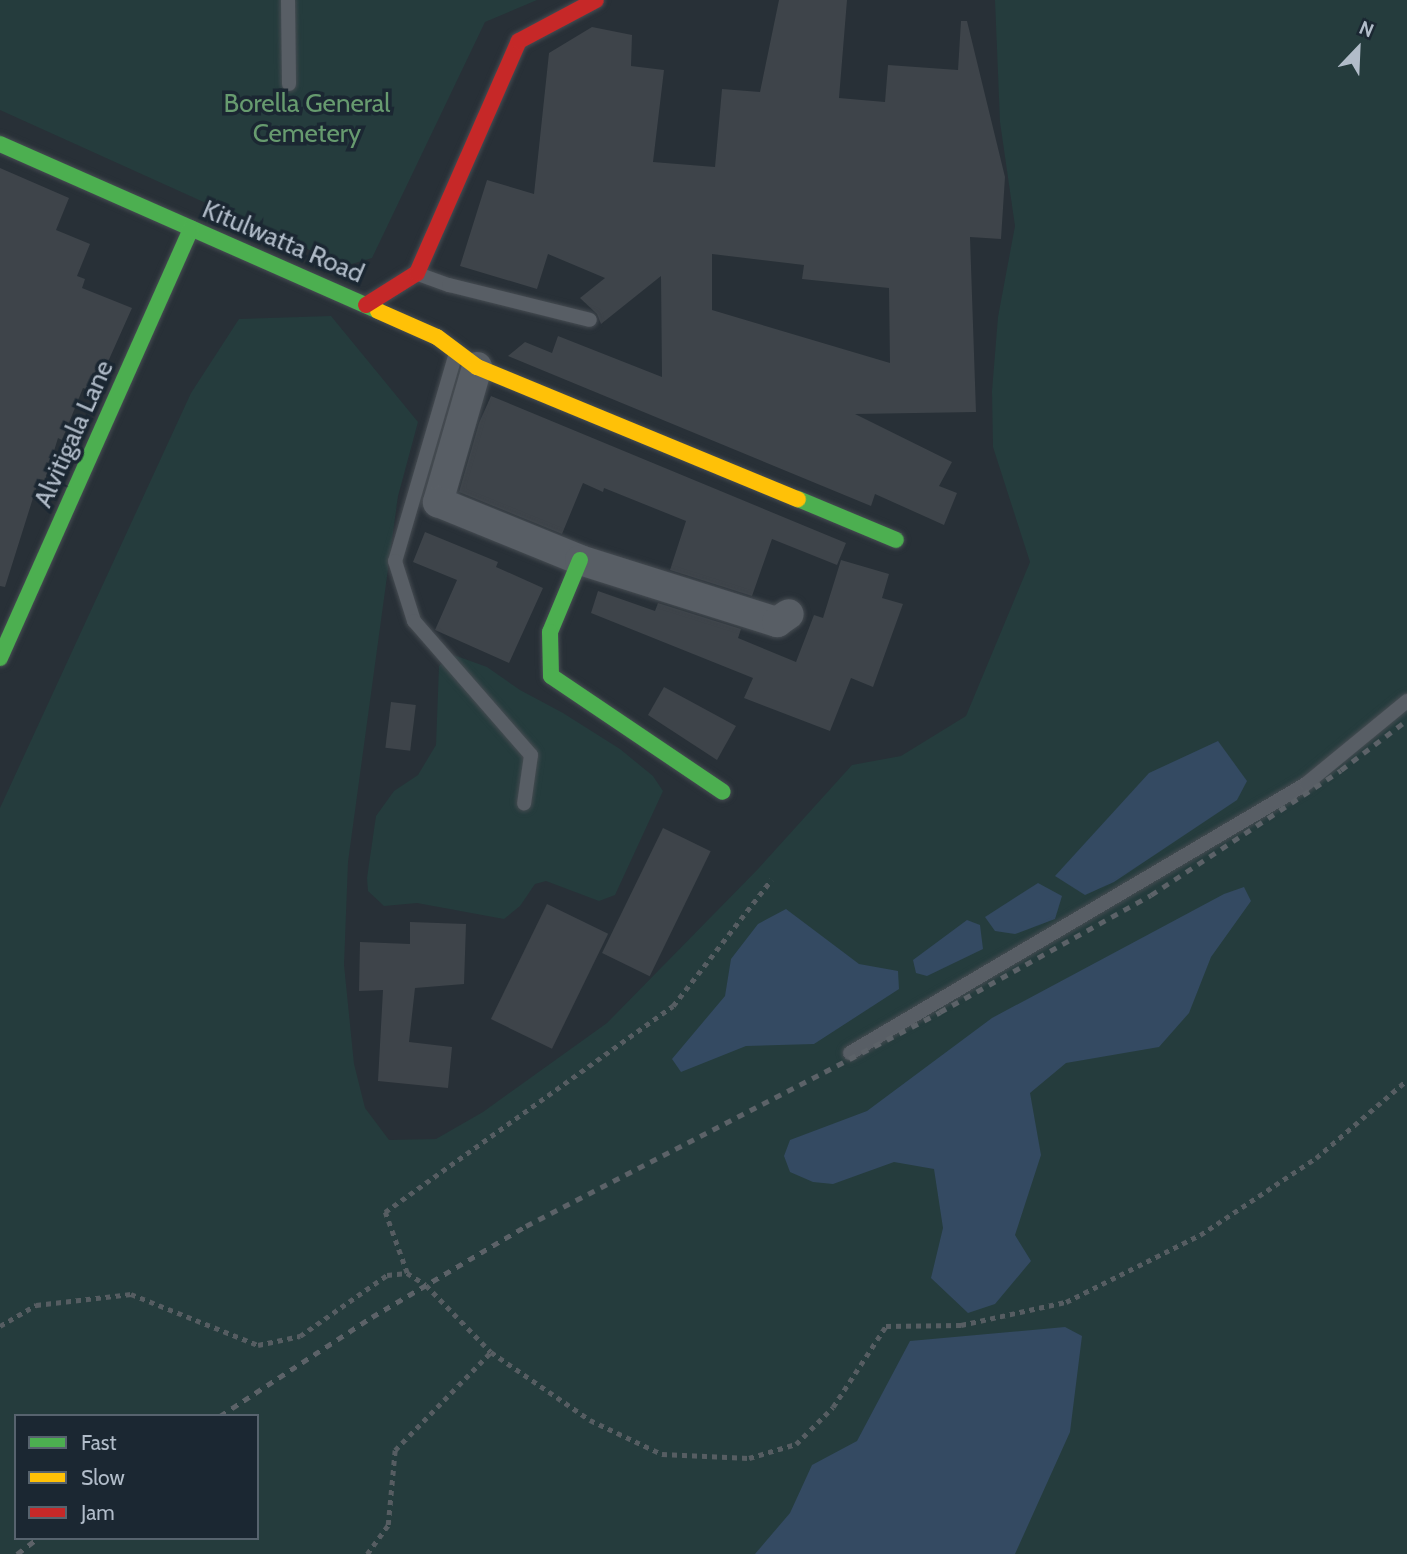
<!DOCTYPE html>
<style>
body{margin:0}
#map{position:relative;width:1407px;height:1554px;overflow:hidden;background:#283037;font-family:Cabin,sans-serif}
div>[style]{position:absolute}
.green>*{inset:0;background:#253c3d}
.water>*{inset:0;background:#344a62}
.building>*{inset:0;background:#3e444a;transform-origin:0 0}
.path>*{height:4.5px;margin-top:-2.25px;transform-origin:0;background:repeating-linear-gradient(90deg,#565d62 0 5px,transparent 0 10px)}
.roads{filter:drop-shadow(0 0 2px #464c52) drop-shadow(0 0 2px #464c52)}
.lane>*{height:14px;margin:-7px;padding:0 7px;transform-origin:7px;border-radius:7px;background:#585e65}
.street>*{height:30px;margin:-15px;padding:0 15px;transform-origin:15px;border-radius:15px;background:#585e65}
.fast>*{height:16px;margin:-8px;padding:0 8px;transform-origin:8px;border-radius:8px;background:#4caf50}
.slow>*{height:16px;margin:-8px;padding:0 8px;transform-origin:8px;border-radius:8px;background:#ffc107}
.jam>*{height:16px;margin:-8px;padding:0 8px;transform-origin:8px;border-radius:8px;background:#c62828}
.rail>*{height:5px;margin-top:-2.5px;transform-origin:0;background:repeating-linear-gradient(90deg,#5c6268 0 7px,transparent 0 14px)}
span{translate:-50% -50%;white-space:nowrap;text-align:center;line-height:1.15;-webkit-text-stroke:7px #1b2732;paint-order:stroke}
.park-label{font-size:26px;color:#679b6f}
.street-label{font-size:26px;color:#b1bcc9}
.legend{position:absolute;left:14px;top:1414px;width:245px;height:126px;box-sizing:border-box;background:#1b2732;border:2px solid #57636e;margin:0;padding:9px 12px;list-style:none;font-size:21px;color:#b1bcc9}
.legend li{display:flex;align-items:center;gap:14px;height:35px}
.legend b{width:35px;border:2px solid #57636e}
.north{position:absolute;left:1323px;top:14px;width:70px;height:70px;-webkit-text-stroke:5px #1b2732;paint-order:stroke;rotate:23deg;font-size:19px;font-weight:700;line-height:28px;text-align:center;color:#b1bcc9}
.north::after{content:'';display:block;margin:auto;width:24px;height:32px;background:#b1bcc9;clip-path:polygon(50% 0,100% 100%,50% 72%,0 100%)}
</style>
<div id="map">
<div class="green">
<div style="clip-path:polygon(0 0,537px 0,485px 22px,372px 258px,345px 266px,0 110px)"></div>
<div style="clip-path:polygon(evenodd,995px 0,1407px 0,1407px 1554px,0 1554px,0 808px,191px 393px,239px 319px,331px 316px,418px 422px,398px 496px,348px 862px,344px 965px,354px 1064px,365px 1108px,389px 1140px,436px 1139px,483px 1112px,607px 1023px,758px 869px,852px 765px,901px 756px,966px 716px,1030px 562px,993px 447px,992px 391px,998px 317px,1015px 226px,1000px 122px,995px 0,16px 1416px,257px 1416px,257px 1538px,16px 1538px,16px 1416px)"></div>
<div style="clip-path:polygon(451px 654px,487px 667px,520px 690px,563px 713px,620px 749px,653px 776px,663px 791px,615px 895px,599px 901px,546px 881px,535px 884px,520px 906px,504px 919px,417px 903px,384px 906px,368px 891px,367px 878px,376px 816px,394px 791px,418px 775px,436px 745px,439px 666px)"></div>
</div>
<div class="water">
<div style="clip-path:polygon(1218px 741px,1247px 781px,1237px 800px,1114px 882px,1085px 895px,1055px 876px,1149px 773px)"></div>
<div style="clip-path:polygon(1038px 883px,1062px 896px,1055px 919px,1015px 934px,995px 931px,985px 917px)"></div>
<div style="clip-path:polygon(1244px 887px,1251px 901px,1211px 957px,1189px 1013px,1159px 1047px,1066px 1063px,1030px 1093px,1041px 1155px,1015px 1235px,1031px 1261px,995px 1304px,968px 1313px,931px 1278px,943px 1228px,934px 1169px,894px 1162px,833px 1184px,813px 1182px,790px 1172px,784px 1156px,790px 1140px,867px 1111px,992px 1018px,1224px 894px)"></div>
<div style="clip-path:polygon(786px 909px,859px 964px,898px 971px,899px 989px,814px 1044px,746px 1046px,681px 1072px,672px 1059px,725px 996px,731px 959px,758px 924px)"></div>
<div style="clip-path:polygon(967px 920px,980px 925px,983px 949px,927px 976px,916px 973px,913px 960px)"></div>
<div style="clip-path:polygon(1065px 1327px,1082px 1336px,1070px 1432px,1015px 1554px,755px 1554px,790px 1513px,812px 1465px,857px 1441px,910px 1341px)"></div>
</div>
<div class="building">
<div style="clip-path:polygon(evenodd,779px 0,847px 0,839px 98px,885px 102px,888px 65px,958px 70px,961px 21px,967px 21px,1005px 177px,1001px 239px,970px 237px,976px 412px,855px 414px,952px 462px,939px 486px,957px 493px,944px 525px,875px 494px,871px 506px,508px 356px,525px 342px,552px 353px,558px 336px,662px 377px,661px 276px,601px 324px,597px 314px,580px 298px,605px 278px,548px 254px,537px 289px,460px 266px,487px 180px,534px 194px,549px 53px,592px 27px,632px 35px,631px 66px,664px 70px,653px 162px,715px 167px,722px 89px,760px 92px,779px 0,712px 254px,804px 265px,802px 279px,889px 288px,890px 363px,712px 310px,712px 254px)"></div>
<div style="clip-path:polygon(0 168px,69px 198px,56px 230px,90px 244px,77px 276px,85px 279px,82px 288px,132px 308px,94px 393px,83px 388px,62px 440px,58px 438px,45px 480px,39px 479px,5px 587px,0 586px)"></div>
<div style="clip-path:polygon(491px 396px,846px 543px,837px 565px,772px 539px,752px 596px,670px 570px,686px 521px,604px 488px,603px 492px,583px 483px,562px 534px,459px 492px,479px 423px)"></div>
<div style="clip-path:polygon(425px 532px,498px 562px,496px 567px,543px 588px,509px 663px,435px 630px,457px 580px,413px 562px)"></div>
<div style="clip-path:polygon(841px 560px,889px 574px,882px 598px,903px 604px,873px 687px,851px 678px,830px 731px,744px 698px,753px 678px,591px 613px,598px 591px,655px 611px,658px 603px,741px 629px,738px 638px,796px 662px,814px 615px,823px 618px)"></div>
<div style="clip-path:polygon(664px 687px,736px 726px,717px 760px,648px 715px)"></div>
<div style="left:391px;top:702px;width:25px;height:46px;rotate:7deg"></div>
<div style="left:663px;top:828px;width:53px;height:139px;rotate:26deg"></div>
<div style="left:547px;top:904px;width:68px;height:128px;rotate:26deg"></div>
<div style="clip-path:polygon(410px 922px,466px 924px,464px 984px,415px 988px,409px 1042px,452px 1047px,448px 1088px,378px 1081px,383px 990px,359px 991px,360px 942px,410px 944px)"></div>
</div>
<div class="path">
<div style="left:407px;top:1273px;width:65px;rotate:-109.8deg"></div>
<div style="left:385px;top:1212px;width:354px;rotate:-35.6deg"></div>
<div style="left:673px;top:1006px;width:160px;rotate:-52.1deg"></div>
<div style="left:0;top:1326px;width:42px;rotate:-30.3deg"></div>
<div style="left:36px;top:1305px;width:96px;rotate:-6.6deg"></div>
<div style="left:131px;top:1294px;width:137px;rotate:21.9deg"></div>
<div style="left:258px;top:1345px;width:43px;rotate:-12.1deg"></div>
<div style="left:300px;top:1336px;width:106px;rotate:-35deg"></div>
<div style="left:387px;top:1275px;width:20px;rotate:-6deg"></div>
<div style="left:407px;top:1273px;width:22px;rotate:32deg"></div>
<div style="left:426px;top:1285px;width:93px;rotate:45.9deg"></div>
<div style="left:491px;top:1352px;width:120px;rotate:34.5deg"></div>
<div style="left:590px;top:1420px;width:80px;rotate:25.3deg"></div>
<div style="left:662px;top:1454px;width:87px;rotate:2.6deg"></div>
<div style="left:749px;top:1458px;width:49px;rotate:-16.6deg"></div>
<div style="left:796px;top:1444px;width:52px;rotate:-45deg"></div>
<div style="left:833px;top:1407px;width:97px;rotate:-56.8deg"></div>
<div style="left:886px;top:1326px;width:75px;rotate:-0.8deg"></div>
<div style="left:961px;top:1325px;width:107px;rotate:-12.4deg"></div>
<div style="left:1066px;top:1302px;width:150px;rotate:-26.6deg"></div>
<div style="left:1200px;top:1235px;width:139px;rotate:-33.6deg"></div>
<div style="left:1316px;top:1158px;width:120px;rotate:-40.6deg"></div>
<div style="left:367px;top:1554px;width:36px;rotate:-54deg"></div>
<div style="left:388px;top:1525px;width:75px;rotate:-84.7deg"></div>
<div style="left:395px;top:1450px;width:137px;rotate:-45.6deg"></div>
</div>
<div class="roads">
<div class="lane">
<div style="left:288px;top:0;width:84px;rotate:89.3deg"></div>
<div style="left:418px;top:274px;width:33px;rotate:20deg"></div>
<div style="left:449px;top:285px;width:145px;rotate:13.9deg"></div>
<div style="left:456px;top:353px;width:217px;rotate:106.3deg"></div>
<div style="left:395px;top:561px;width:63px;rotate:72.4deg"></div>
<div style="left:414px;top:621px;width:178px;rotate:48.9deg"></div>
<div style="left:531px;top:755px;width:49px;rotate:98.1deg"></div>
<div style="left:850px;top:1053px;width:529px;rotate:-30.54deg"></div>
<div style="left:1306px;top:784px;width:131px;rotate:-39.4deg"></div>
</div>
<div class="street">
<div style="left:477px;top:367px;width:141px;rotate:106.1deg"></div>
<div style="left:438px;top:502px;width:153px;rotate:22.2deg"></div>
<div style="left:580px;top:560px;width:207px;rotate:17.5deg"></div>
<div style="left:777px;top:622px;width:14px;rotate:-34deg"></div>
</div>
<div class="fast">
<div style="left:0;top:144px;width:413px;rotate:23.8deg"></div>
<div style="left:798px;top:499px;width:106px;rotate:22.7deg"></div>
<div style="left:580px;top:560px;width:78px;rotate:112.6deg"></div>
<div style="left:550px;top:632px;width:44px;rotate:88.7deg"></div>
<div style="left:551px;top:676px;width:207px;rotate:34deg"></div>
<div style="left:0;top:658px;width:470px;rotate:-66deg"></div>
</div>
<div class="slow">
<div style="left:378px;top:311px;width:64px;rotate:23.8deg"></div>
<div style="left:437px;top:337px;width:50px;rotate:36.9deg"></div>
<div style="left:477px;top:367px;width:347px;rotate:22.4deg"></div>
</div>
<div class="jam">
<div style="left:366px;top:305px;width:60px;rotate:-32.1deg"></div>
<div style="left:417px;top:273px;width:253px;rotate:-66.3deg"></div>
<div style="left:519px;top:41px;width:87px;rotate:-28deg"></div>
</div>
</div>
<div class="rail">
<div style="left:220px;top:1416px;width:181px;rotate:-33.1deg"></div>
<div style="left:372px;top:1317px;width:179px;rotate:-30.6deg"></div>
<div style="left:526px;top:1226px;width:466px;rotate:-27.3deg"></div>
<div style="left:940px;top:1012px;width:241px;rotate:-29deg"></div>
<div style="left:1151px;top:895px;width:227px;rotate:-33.3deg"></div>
<div style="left:1341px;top:770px;width:83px;rotate:-37.1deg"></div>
<div style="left:17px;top:1554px;width:26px;rotate:-37deg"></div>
</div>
<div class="park-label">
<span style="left:307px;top:119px">Borella General<br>Cemetery</span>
</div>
<div class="street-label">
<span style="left:283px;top:242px;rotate:23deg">Kitulwatta Road</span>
<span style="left:74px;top:434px;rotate:-66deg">Alvitigala Lane</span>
</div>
<ul class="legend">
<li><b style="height:9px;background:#4caf50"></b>Fast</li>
<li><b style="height:9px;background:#ffc107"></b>Slow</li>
<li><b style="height:9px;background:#c62828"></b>Jam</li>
</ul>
<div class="north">N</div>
</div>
